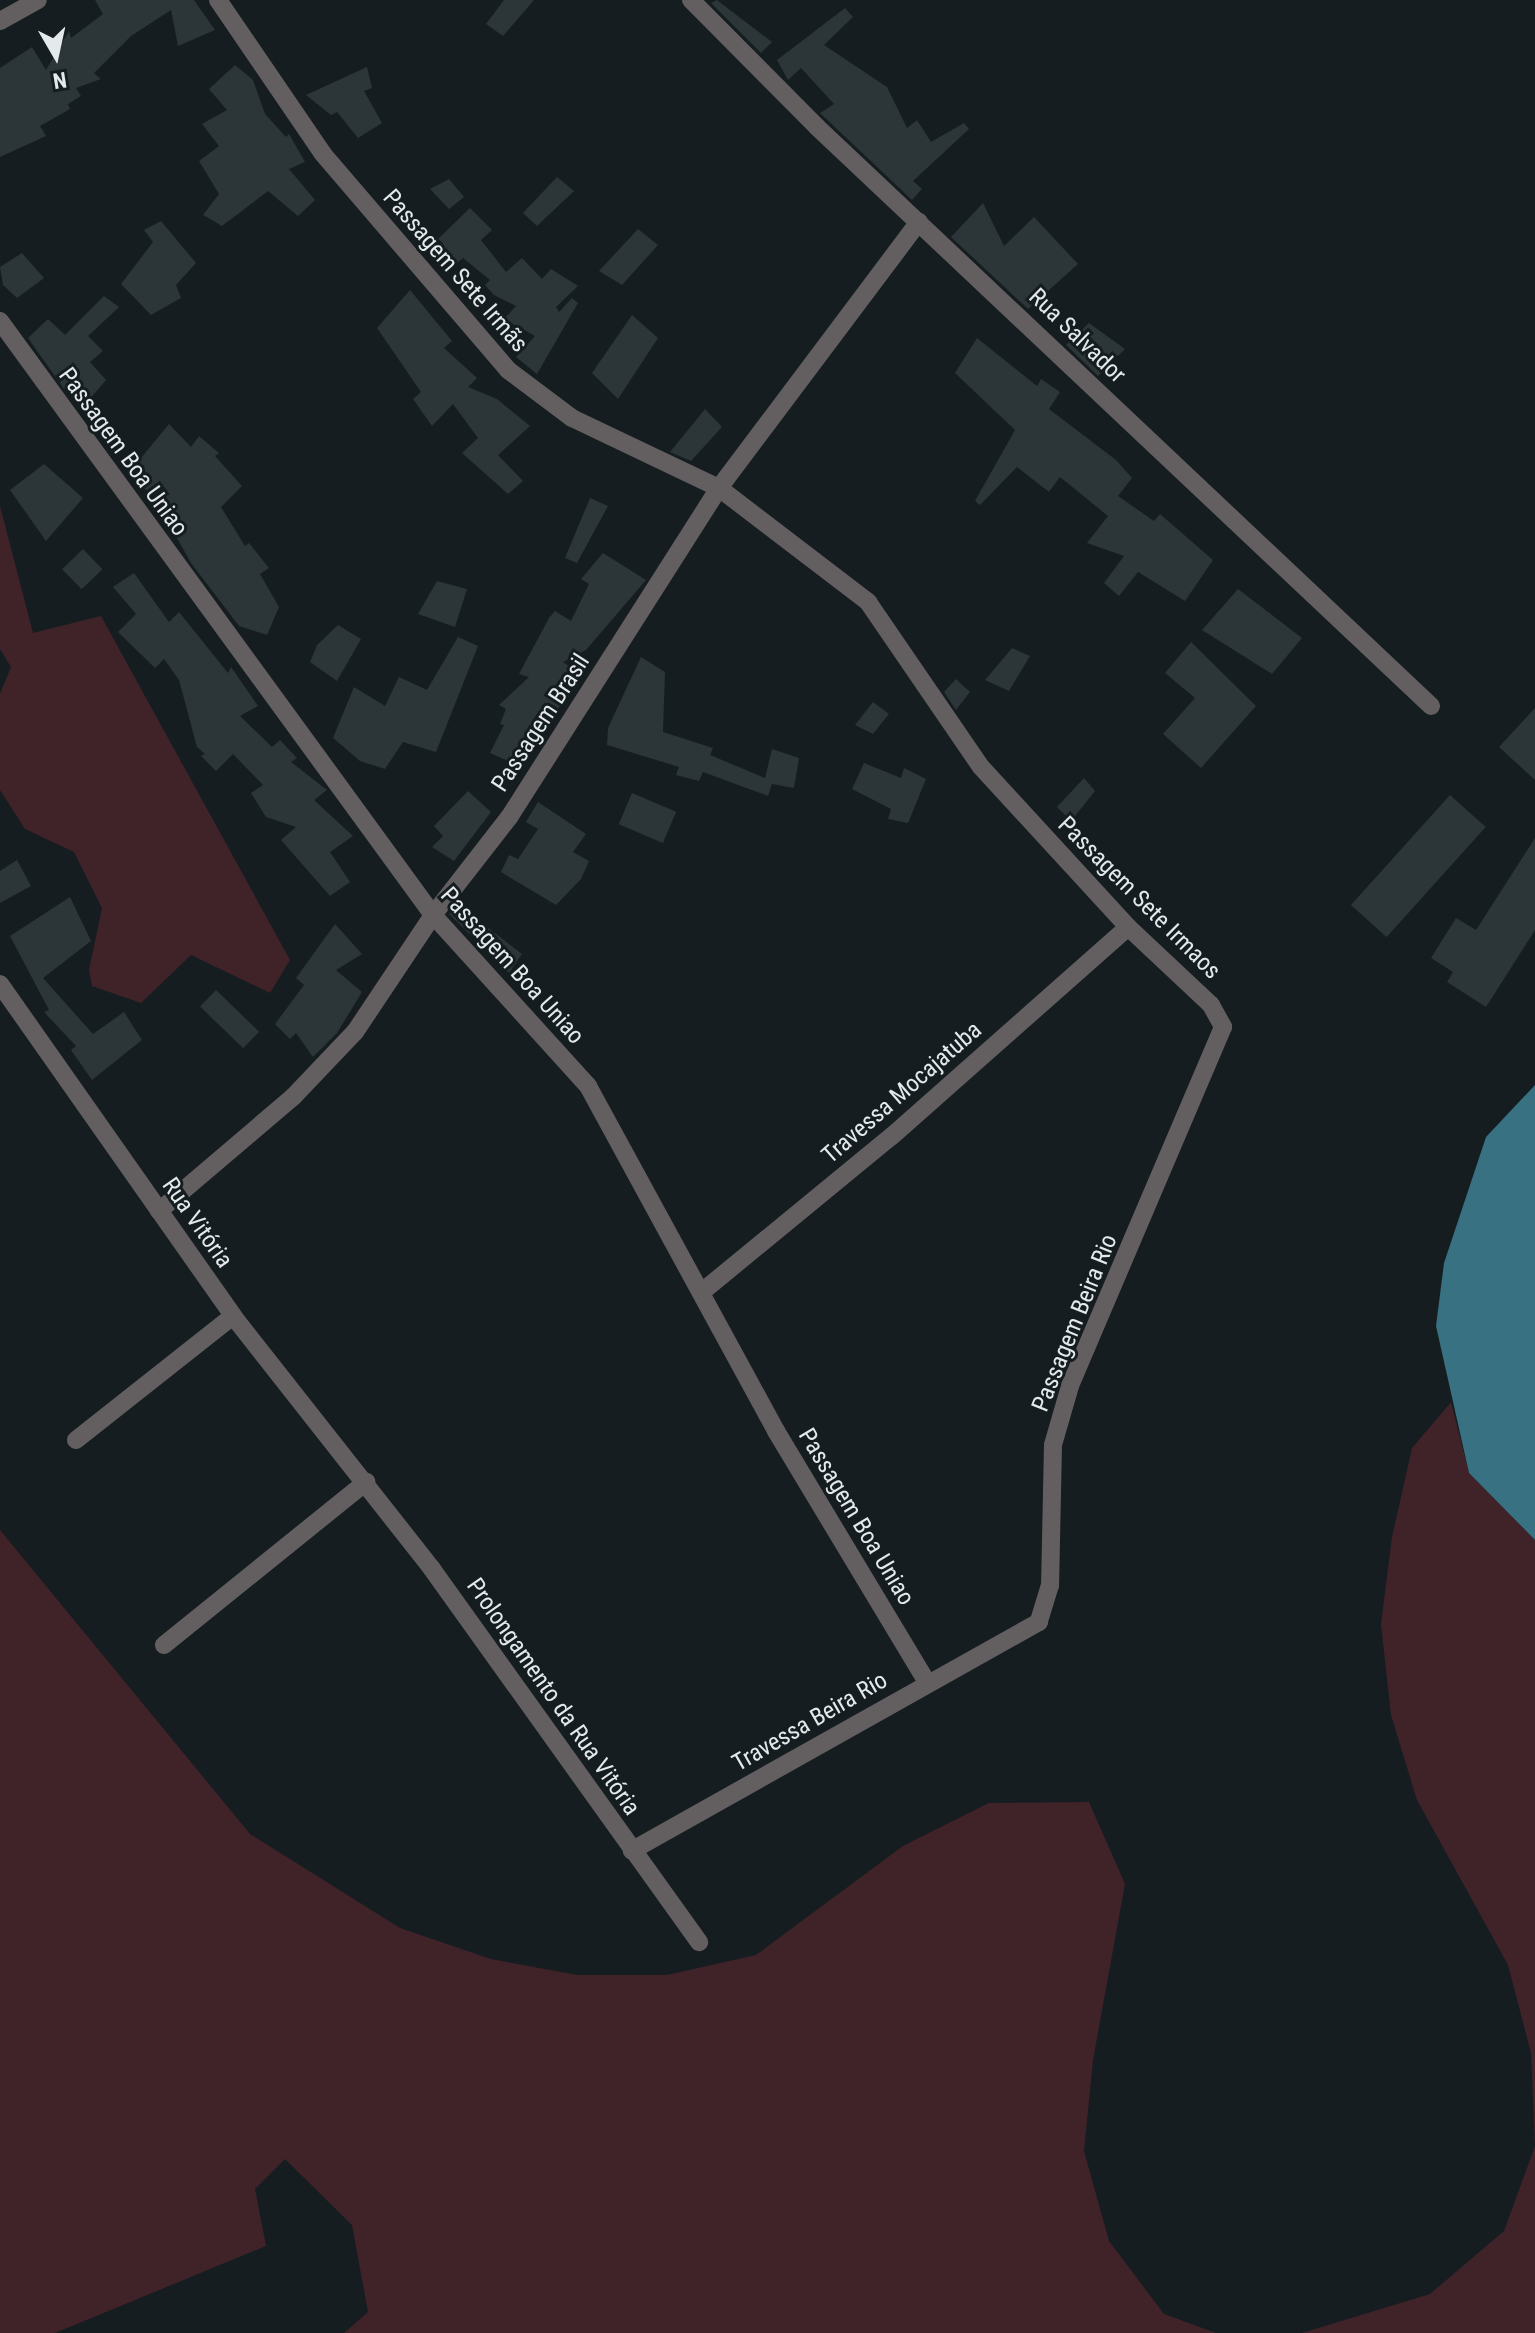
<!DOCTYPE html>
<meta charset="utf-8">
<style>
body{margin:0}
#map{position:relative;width:1535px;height:2333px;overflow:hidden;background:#151d20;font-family:"Roboto Condensed",sans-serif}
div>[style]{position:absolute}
.green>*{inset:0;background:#402229}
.water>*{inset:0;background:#377182}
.building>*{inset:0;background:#2c3538;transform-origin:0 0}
.street>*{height:18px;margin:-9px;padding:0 9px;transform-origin:9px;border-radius:9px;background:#635f60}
span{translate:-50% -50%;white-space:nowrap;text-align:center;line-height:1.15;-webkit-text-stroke:6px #151d20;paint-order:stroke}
.street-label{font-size:24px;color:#e4e9eb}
.north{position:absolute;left:16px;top:16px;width:80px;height:80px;-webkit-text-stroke:6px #151d20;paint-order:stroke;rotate:171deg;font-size:22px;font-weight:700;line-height:32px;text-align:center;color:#e4e9eb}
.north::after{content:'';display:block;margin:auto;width:28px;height:36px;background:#e4e9eb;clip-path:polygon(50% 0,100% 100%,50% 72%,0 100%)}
</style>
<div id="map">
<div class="green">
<div style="clip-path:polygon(0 506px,33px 633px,101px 616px,290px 960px,270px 993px,191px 955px,141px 1003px,92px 986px,89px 970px,102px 908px,74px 852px,25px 829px,0 790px,0 694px,11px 667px,0 649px)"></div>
<div style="clip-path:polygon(1451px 1402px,1469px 1473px,1535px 1540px,1535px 2333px,1302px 2333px,1430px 2294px,1504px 2231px,1535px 2146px,1531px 2053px,1508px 1965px,1417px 1800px,1391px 1715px,1381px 1624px,1392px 1537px,1412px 1448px)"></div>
<div style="clip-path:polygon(0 1530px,250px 1834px,400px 1928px,491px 1959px,577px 1975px,667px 1975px,756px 1955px,903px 1846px,989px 1803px,1089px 1802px,1125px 1884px,1093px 2060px,1084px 2151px,1109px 2241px,1164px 2314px,1216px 2333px,344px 2333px,368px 2312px,352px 2225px,285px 2159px,255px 2189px,266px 2246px,55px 2333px,0 2333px)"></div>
</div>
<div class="water">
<div style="clip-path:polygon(1535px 1085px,1535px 1540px,1469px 1473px,1436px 1326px,1444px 1263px,1486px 1137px)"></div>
</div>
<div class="building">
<div style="clip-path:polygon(95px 0,194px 0,215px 30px,178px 46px,171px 10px,131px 36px,94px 73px,101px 79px,76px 88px,81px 96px,68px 104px,70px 109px,40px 126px,46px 136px,0 157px,0 68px,32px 47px,46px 70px,69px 31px,71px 38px,103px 14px)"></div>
<div style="clip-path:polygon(504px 0,534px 0,503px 36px,486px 24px)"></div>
<div style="clip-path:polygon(717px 0,772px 42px,761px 53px,711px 3px)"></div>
<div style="clip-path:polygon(845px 8px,853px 17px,824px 45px,887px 87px,907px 128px,917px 120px,931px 142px,964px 123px,969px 129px,913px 181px,922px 189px,912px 200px,820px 113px,834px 104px,801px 68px,788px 80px,777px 60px)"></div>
<div style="clip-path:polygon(235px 65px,253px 80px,265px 114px,286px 137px,289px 134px,305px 162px,289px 169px,315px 200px,298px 216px,268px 191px,222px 226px,203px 215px,219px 194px,199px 161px,219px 146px,202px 124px,227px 110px,209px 89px)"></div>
<div style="clip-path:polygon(367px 67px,372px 88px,364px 91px,382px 123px,358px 138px,337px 112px,331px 115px,306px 95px)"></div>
<div style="clip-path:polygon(557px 177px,574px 191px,537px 226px,523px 213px)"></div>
<div style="clip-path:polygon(449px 179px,464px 197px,449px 209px,430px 189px)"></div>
<div style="clip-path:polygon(983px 203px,1004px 246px,1034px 217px,1078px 264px,1028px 309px,951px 237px)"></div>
<div style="clip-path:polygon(470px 208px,492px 230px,481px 240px,506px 272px,522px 258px,542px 279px,551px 269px,578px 286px,556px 307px,559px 312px,572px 298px,578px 303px,537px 374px,516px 357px,535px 336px,504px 319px,516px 306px,494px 295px,485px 285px,490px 280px,463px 258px,444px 274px,434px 254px,443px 243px,438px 239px)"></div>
<div style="clip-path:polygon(161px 221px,196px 263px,176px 285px,181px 298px,151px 315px,121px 284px,153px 242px,144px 230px)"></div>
<div style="clip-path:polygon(638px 229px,658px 245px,622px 285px,599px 271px)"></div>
<div style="clip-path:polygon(22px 253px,44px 278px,17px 298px,3px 285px,0 267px)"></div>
<div style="clip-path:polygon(410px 290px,452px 341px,444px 348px,477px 378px,468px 387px,497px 399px,530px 426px,498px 455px,523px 481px,508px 494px,462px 453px,478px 438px,453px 404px,432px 426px,413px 399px,421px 392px,377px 328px)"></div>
<div style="clip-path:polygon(104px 296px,119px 307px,88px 336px,103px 351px,90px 362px,106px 380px,89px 400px,71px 385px,64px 389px,28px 338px,48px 319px,65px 335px)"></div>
<div style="clip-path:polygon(632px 315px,658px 338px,618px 399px,592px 373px)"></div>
<div style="clip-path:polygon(1089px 323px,1125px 349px,1098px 376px,1066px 345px)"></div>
<div style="clip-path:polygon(977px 338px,1037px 386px,1041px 379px,1060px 392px,1049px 409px,1116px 460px,1132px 478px,1118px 496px,1154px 521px,1160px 514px,1213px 560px,1185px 601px,1138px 572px,1119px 596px,1104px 583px,1124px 556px,1087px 543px,1108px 516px,1060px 477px,1049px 492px,1017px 467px,980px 505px,975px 501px,1015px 430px,955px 373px)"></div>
<div style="clip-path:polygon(705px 409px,722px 427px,691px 461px,670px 452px)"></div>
<div style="clip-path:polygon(169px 424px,191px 447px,199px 436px,219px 453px,215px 456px,242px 486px,221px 507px,245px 546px,249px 543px,269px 568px,260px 574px,279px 607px,267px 635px,239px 626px,191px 563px,153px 495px,127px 475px)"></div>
<div style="clip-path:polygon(44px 464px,83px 498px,46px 541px,10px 490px)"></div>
<div style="clip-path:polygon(590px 498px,608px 506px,577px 563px,565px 558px)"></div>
<div style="left:83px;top:549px;width:28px;height:29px;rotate:46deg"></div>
<div style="clip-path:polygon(603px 553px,646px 580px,586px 650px,563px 662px,582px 675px,565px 702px,532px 730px,515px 764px,490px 753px,504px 725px,500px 724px,506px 709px,499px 705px,529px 677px,519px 674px,549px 618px,555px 611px,571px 621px,589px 584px,581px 579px)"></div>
<div style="clip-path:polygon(134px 573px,169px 622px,179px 612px,228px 673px,231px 667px,258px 706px,240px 716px,272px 747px,280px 740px,297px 758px,291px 762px,327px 790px,314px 800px,353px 836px,330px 852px,350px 882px,330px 896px,281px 840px,296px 827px,266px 817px,251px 793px,263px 785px,233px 754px,216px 771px,201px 756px,205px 754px,197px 747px,179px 680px,164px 659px,155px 668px,118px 632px,136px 614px,113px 587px)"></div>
<div style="clip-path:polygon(437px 581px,467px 589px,455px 627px,418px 614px)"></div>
<div style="clip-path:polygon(1238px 589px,1302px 638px,1272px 674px,1202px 630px)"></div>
<div style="clip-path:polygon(338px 625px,361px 639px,337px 681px,310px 662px,317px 645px)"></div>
<div style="clip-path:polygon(458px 637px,478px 646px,436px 752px,403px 742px,385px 769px,360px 761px,333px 738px,354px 687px,385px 706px,399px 677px,427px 690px)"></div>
<div style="clip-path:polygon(1191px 642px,1256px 706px,1201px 768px,1163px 734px,1195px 698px,1165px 673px)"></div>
<div style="clip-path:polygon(1012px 648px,1030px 656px,1009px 691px,985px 680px)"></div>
<div style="clip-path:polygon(641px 657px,665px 672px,663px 732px,713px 748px,710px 755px,765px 778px,772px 749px,799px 758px,794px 788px,772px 784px,768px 796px,703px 772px,699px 781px,676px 775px,679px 767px,607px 745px,608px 728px)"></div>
<div style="clip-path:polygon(956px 679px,970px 692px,956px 710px,944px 692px)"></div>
<div style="clip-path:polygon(873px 702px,889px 714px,873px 734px,855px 725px)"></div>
<div style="clip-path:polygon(1535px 708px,1535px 780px,1499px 747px)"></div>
<div style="clip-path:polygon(864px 763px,901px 778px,904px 768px,926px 779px,908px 823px,888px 819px,891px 809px,852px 789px)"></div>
<div style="clip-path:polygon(1084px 778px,1095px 791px,1071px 821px,1057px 807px)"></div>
<div style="clip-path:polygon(468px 791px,491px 812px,454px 861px,432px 847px,443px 836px,434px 826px)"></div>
<div style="left:632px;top:793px;width:48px;height:34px;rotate:23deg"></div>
<div style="left:1450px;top:795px;width:48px;height:148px;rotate:42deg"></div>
<div style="clip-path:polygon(538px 802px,586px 834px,573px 852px,589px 861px,581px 879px,556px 905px,501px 872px,509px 855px,518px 859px,538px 829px,526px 822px)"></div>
<div style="clip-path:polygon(1535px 838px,1535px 930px,1486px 1007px,1447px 982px,1453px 972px,1431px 958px,1456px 918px,1476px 930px)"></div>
<div style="clip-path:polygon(17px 860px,31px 886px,0 903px,0 871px)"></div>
<div style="clip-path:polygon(70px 897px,91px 941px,43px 978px,93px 1034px,124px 1012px,142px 1040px,92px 1080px,71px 1050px,76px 1046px,44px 1012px,49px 1010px,10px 936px)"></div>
<div style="clip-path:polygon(457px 904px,522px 954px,509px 973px,449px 914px)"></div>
<div style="clip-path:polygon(335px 924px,362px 954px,336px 970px,362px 992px,337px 1033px,313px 1057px,296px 1033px,290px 1039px,275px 1024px,304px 985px,296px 978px)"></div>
<div style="left:216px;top:990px;width:60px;height:23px;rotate:44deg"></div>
</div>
<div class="street">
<div style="left:218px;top:0;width:186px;rotate:55.7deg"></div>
<div style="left:323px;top:154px;width:284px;rotate:49.4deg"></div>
<div style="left:508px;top:370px;width:80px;rotate:36.9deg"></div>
<div style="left:572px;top:418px;width:163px;rotate:25.5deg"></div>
<div style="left:719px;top:488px;width:188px;rotate:37.4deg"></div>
<div style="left:868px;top:602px;width:200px;rotate:55.6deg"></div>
<div style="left:981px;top:767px;width:217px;rotate:47.4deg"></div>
<div style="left:1128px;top:927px;width:114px;rotate:43.2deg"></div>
<div style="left:1211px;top:1005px;width:25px;rotate:61deg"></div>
<div style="left:1223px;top:1027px;width:390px;rotate:113.1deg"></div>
<div style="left:1070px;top:1386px;width:61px;rotate:106.1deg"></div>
<div style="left:1053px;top:1445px;width:140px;rotate:91.2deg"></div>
<div style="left:1050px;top:1585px;width:39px;rotate:107deg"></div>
<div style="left:1039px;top:1622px;width:467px;rotate:150.7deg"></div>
<div style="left:691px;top:0;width:179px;rotate:45.2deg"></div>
<div style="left:817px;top:127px;width:844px;rotate:43.32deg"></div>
<div style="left:0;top:21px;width:43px;rotate:-28.9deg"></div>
<div style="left:0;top:321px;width:735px;rotate:53.91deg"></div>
<div style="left:433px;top:915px;width:231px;rotate:47.8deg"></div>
<div style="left:588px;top:1086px;width:393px;rotate:61.4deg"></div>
<div style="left:776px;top:1431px;width:293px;rotate:59deg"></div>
<div style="left:0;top:984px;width:406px;rotate:54.9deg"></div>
<div style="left:233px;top:1316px;width:322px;rotate:51.8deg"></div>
<div style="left:432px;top:1569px;width:459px;rotate:54.4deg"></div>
<div style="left:159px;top:1211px;width:176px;rotate:-40.4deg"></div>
<div style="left:293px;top:1097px;width:90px;rotate:-46.4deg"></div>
<div style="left:355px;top:1032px;width:141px;rotate:-56.3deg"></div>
<div style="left:433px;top:915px;width:125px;rotate:-52.1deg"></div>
<div style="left:510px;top:816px;width:389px;rotate:-57.5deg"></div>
<div style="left:719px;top:488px;width:333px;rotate:-53.1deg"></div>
<div style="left:703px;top:1291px;width:244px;rotate:-39.4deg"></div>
<div style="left:892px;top:1136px;width:315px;rotate:-41.5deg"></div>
<div style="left:76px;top:1440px;width:200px;rotate:-38.3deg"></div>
<div style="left:164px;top:1645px;width:260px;rotate:-38.9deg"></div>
</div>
<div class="street-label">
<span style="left:455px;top:271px;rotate:49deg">Passagem Sete Irmãs</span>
<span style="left:1077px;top:336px;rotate:44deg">Rua Salvador</span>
<span style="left:123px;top:452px;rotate:54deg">Passagem Boa Uniao</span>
<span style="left:541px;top:723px;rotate:-57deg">Passagem Brasil</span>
<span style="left:1139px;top:898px;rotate:45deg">Passagem Sete Irmaos</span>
<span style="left:512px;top:966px;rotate:48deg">Passagem Boa Uniao</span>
<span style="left:902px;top:1093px;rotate:-41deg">Travessa Mocajatuba</span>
<span style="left:197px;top:1223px;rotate:55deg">Rua Vitória</span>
<span style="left:1075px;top:1323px;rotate:-68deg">Passagem Beira Rio</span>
<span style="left:856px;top:1517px;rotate:59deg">Passagem Boa Uniao</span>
<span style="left:553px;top:1697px;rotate:55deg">Prolongamento da Rua Vitória</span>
<span style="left:810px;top:1722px;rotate:-30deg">Travessa Beira Rio</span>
</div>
<div class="north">N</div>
</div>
